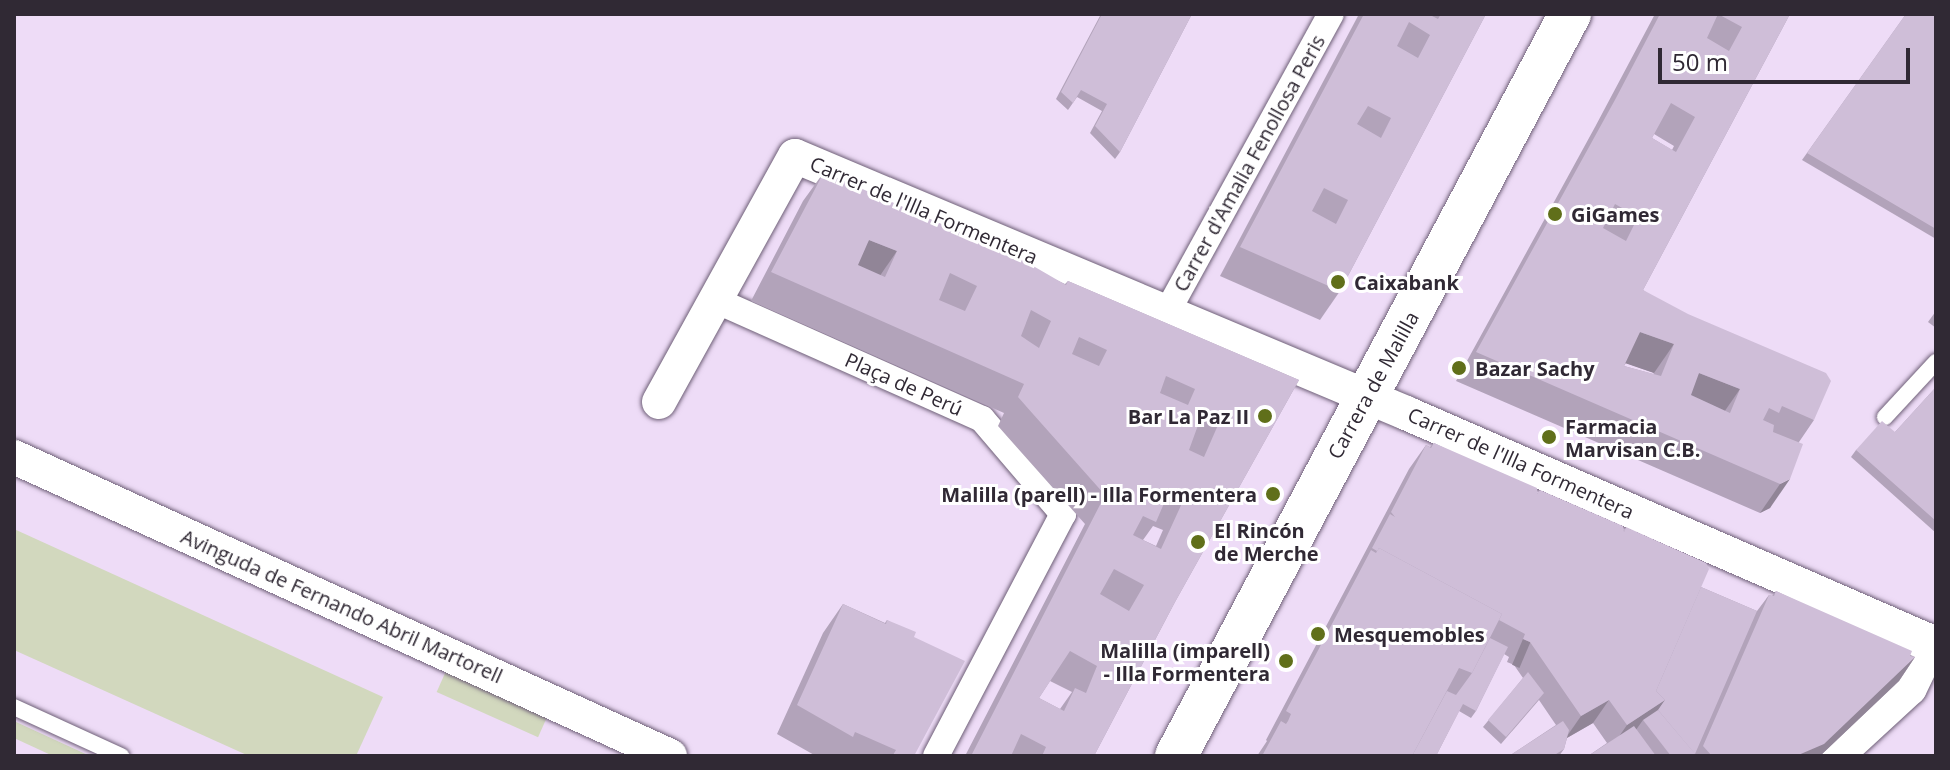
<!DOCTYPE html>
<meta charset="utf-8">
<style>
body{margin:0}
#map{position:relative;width:1950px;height:770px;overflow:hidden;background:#eedcf7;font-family:"Open Sans",sans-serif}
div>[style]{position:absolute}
.green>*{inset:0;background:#d2d8be;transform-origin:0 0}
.roads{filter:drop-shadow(0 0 2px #6e5f77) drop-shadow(0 0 2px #6e5f77)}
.service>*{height:16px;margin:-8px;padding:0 8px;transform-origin:8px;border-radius:8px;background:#fff}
.pedestrian>*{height:26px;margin:-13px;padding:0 13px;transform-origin:13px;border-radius:13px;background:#fff}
.minor>*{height:34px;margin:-17px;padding:0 17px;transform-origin:17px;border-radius:17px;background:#fff}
.tertiary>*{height:42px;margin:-21px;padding:0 21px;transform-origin:21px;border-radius:21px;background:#fff}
.wall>*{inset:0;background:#b2a3ba}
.shaded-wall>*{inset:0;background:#918597;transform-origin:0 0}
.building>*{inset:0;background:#cfbed8}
.dots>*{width:22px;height:22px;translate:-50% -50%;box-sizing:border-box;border:4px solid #fff;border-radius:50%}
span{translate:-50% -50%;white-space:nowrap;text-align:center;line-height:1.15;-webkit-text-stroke:6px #fff;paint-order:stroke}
.street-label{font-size:20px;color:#302934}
.poi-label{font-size:20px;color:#302934;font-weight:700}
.left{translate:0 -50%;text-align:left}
.right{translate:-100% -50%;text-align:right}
.frame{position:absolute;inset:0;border:16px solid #302934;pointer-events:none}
.scale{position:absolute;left:1658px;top:48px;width:252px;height:36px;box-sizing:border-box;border:4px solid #302934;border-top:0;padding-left:10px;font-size:24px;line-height:28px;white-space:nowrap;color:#302934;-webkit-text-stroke:6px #fff;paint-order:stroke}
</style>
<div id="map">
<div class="green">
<div style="clip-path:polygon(14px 529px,383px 697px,356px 756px,249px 756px,14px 650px)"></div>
<div style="left:446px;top:671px;width:111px;height:23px;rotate:24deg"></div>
<div style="clip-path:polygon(14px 721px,90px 756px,53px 756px,14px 738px)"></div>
</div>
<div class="roads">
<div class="service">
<div style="left:1885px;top:417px;width:75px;rotate:-47.2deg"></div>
<div style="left:14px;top:707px;width:118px;rotate:24.6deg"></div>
</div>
<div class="pedestrian">
<div style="left:715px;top:300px;width:292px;rotate:24deg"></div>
<div style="left:982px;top:419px;width:125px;rotate:49.5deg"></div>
<div style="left:1063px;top:514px;width:273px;rotate:117.7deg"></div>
<div style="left:1167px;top:312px;width:340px;rotate:-61.2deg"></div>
</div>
<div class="minor">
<div style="left:659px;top:402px;width:281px;rotate:-61.1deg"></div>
<div style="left:795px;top:156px;width:663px;rotate:22.81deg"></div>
<div style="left:1406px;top:413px;width:578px;rotate:23.55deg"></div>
<div style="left:14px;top:457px;width:721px;rotate:24.5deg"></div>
<div style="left:1836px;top:756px;width:100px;rotate:-42.6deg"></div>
<div style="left:1910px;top:688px;width:51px;rotate:-64.4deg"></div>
</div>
<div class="tertiary">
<div style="left:1176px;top:756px;width:840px;rotate:-62.03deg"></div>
</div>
</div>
<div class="wall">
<div style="clip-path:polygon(1101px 14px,1192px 14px,1120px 152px,1115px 159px,1090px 133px,1102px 111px,1077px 97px,1068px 110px,1056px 99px)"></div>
<div style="clip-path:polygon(1359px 14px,1486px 14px,1340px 291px,1320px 320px,1220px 276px)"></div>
<div style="clip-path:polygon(evenodd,1655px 14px,1790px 14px,1643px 290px,1814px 420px,1799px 442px,1770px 508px,1760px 513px,1456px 381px,1595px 127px,1655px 14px,1654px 134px,1674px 146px,1672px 150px,1652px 138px,1654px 134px,1655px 14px,1626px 363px,1654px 373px,1653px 374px,1624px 366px,1626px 363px)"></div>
<div style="clip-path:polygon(1906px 14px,1936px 14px,1936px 239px,1802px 160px)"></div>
<div style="clip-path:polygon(evenodd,824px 172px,1065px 284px,1068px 281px,1299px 380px,1175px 602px,1094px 756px,965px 756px,1085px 524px,998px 426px,1004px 413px,751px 301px,803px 201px,824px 172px,1153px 526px,1163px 530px,1156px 546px,1143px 540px,1153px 526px,824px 172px,1050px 681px,1072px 692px,1060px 709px,1039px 698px,1050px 681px)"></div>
<div style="clip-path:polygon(1936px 311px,1936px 328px,1928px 322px)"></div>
<div style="clip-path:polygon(1936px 387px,1936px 533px,1851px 457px,1856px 450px,1895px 432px)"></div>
<div style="clip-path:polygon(1434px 443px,1537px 493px,1624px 530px,1701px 587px,1757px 611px,1769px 595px,1772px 596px,1776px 591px,1915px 657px,1899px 681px,1820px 756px,1588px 756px,1607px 743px,1593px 723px,1567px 738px,1564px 749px,1559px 756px,1509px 756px,1556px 725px,1539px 700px,1501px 744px,1483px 727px,1523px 678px,1514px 665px,1507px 662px,1509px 657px,1504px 654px,1476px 711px,1471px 718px,1459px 711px,1436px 756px,1257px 756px,1267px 741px,1266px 740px,1409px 469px,1426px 445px,1430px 447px)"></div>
<div style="clip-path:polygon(843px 604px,885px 623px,887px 620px,914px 637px,914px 756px,816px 756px,777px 734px,823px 633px)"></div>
</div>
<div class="shaded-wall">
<div style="clip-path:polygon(869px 240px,897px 251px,877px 280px,849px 269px)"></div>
<div style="clip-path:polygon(1640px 332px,1674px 344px,1654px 373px,1619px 361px)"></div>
<div style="clip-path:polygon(1699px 373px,1740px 389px,1720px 418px,1679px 402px)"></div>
<div style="clip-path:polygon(1790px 479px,1770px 508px,1760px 513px,1780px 484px)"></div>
<div style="left:1523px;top:639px;width:8px;height:28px;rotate:23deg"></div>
<div style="clip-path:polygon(1915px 657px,1899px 681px,1820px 756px,1796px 756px)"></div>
<div style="clip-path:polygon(1609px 700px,1593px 723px,1565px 739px,1581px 716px)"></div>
<div style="clip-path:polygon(1665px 700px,1649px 724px,1643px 720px,1633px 734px,1611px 748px,1627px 725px)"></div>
</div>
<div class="building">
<div style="clip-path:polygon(1102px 14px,1192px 14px,1120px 152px,1095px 126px,1107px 104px,1081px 90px,1073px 103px,1061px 92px)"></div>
<div style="clip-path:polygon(evenodd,1364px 14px,1428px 14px,1438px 19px,1441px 14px,1486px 14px,1340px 291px,1240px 247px,1364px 14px,1409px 22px,1430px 35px,1418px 58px,1397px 46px,1409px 22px,1364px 14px,1368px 106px,1391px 118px,1381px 138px,1357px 124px,1368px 106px,1364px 14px,1324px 188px,1348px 200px,1336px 224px,1312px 211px,1324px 188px)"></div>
<div style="clip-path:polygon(evenodd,1660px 14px,1790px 14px,1643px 290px,1688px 314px,1826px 373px,1831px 381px,1814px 420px,1782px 406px,1779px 413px,1769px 408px,1763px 420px,1774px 425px,1773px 432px,1803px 444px,1790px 479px,1780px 484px,1476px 352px,1616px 98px,1660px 14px,1718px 14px,1742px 27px,1729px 51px,1707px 38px,1718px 14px,1660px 14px,1671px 103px,1695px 117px,1676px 152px,1652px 138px,1671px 103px,1660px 14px,1615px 204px,1638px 217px,1626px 241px,1603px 228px,1615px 204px,1660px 14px,1640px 332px,1674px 344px,1661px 376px,1624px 366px,1640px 332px,1660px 14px,1699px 373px,1740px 389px,1730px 413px,1691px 395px,1699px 373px)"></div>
<div style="clip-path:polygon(1906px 14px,1936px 14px,1936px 229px,1807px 153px)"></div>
<div style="clip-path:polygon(evenodd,824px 172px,1023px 260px,1066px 285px,1068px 281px,1299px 380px,1175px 602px,1094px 756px,1042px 756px,1046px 747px,1021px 734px,1011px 756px,971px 756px,1105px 495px,1018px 397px,1024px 384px,771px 272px,824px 172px,869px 240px,897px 251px,885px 277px,858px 265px,869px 240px,824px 172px,950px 273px,977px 286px,965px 311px,939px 300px,950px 273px,824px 172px,1031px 310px,1051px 321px,1039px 348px,1021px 336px,1031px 310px,824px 172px,1079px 337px,1107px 350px,1099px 366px,1072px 354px,1079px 337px,824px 172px,1166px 376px,1195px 389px,1188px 405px,1160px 393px,1166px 376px,824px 172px,1201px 417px,1218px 425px,1204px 457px,1189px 450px,1201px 417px,824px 172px,1168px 494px,1183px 501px,1161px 549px,1133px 535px,1143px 516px,1156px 522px,1168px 494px,824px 172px,1114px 569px,1144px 585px,1129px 611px,1100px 594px,1114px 569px,824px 172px,1070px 651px,1097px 666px,1086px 693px,1075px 688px,1064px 711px,1039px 698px,1070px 651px)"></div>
<div style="clip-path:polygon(1936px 387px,1936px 521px,1856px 450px,1882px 421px,1895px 432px)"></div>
<div style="clip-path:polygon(1434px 443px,1537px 488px,1537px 494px,1540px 490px,1623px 526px,1624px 532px,1626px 527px,1706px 563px,1709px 569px,1656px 691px,1665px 700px,1627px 725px,1609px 700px,1581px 716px,1530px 642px,1523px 639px,1525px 634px,1499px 620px,1502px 614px,1379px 548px,1376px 553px,1377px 551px,1372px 548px,1390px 514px,1395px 517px,1391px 512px,1426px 445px,1431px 448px)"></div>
<div style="clip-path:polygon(1379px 548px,1502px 614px,1472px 673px,1459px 668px,1412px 756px,1262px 756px,1281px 721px,1286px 724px,1288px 721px,1291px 714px,1286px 711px,1371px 550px,1376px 553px)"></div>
<div style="clip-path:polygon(1701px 587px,1757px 611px,1695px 754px,1658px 710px,1665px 700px,1656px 691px)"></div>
<div style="clip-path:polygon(1776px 591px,1912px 651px,1910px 656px,1915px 657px,1824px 744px,1796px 756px,1712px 756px,1703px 746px,1769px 595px,1774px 596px)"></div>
<div style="clip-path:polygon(843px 604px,886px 624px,887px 620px,916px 632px,914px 637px,965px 661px,914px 756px,893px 755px,896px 750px,855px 732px,853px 737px,797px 705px)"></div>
<div style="clip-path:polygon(1490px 638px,1508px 647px,1476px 711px,1463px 704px,1436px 756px,1412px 756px,1447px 691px,1456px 695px,1472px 673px)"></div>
<div style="clip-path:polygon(1528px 672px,1544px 693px,1506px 737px,1488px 720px)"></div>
<div style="clip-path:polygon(1658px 710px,1697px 756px,1671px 756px,1643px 720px)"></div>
<div style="clip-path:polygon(1563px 721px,1569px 730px,1564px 749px,1553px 756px,1509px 756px)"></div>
<div style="clip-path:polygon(1634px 726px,1656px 756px,1588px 756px)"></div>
</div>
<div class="dots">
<div style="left:1555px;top:214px;background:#606f1a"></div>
<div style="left:1338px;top:282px;background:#606f1a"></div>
<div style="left:1459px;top:368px;background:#606f1a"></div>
<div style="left:1265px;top:416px;background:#606f1a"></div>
<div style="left:1549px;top:437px;background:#606f1a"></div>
<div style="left:1273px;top:494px;background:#606f1a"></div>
<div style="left:1198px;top:542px;background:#606f1a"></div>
<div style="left:1318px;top:634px;background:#606f1a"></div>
<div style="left:1286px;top:661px;background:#606f1a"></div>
</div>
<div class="street-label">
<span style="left:1249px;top:163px;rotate:-61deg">Carrer d'Amalia Fenollosa Peris</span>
<span style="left:924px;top:210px;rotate:23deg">Carrer de l'Illa Formentera</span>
<span style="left:904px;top:384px;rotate:24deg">Plaça de Perú</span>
<span style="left:1373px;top:385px;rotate:-61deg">Carrera de Malilla</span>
<span style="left:1521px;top:463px;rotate:24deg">Carrer de l'Illa Formentera</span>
<span style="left:342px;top:606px;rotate:24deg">Avinguda de Fernando Abril Martorell</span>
</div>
<div class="poi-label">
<span class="left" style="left:1571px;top:214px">GiGames</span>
<span class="left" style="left:1354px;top:282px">Caixabank</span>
<span class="left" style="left:1475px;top:368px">Bazar Sachy</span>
<span class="right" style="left:1249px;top:416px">Bar La Paz II</span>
<span class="left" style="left:1565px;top:438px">Farmacia<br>Marvisan C.B.</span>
<span class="right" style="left:1257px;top:494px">Malilla (parell) - Illa Formentera</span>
<span class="left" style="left:1214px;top:542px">El Rincón<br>de Merche</span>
<span class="left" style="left:1334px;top:634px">Mesquemobles</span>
<span class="right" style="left:1270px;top:662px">Malilla (imparell)<br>- Illa Formentera</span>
</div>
<div class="frame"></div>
<div class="scale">50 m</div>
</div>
